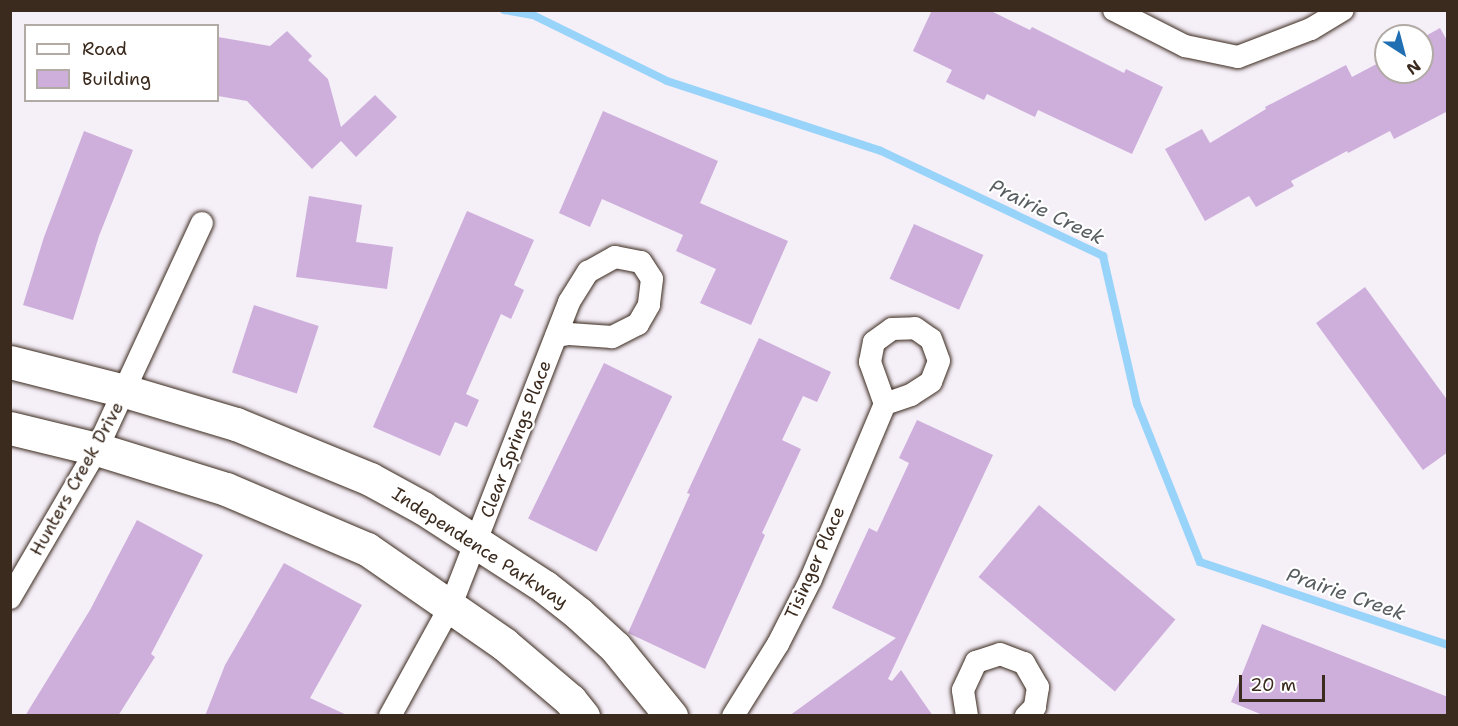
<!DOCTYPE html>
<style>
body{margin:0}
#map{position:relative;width:1458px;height:726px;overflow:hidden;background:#f5eff8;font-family:"Shantell Sans",sans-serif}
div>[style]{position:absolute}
.stream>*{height:8px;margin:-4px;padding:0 4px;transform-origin:4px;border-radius:4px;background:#98d3f9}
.building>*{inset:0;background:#ceafdb;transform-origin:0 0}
.roads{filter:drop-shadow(0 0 2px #3b2a1e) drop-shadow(0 0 2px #3b2a1e)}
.minor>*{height:22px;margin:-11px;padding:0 11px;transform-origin:11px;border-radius:11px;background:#fff}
.secondary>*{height:33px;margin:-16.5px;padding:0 16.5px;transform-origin:16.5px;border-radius:16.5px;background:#fff}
span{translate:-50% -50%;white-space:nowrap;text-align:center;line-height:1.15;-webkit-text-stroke:4.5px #fff;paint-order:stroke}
.street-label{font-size:18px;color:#3b2a1e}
.water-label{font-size:20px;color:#575d60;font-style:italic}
.frame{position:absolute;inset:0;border:12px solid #3b2a1e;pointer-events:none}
.legend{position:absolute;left:24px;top:24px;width:195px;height:78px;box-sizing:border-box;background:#fff;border:2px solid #b1aaa5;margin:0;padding:8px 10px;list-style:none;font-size:18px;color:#3b2a1e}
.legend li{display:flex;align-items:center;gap:12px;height:30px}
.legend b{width:30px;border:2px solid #b1aaa5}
.north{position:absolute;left:1374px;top:24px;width:60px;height:60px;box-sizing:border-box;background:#fff;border:2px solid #b1aaa5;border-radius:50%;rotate:144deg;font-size:16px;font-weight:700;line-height:24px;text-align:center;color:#3b2a1e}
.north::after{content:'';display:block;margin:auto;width:21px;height:27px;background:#1f6fb2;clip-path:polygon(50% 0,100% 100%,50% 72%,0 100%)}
.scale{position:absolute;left:1239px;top:675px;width:86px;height:27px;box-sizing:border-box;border:3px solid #3b2a1e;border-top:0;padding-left:8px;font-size:18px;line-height:21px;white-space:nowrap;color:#3b2a1e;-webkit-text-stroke:4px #fff;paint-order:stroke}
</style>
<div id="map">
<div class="stream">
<div style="left:504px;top:10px;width:29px;rotate:10deg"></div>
<div style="left:533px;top:15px;width:149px;rotate:26.2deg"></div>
<div style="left:667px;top:81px;width:225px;rotate:18.1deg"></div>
<div style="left:881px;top:151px;width:246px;rotate:25.3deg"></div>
<div style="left:1103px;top:256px;width:152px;rotate:77.1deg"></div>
<div style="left:1137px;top:404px;width:170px;rotate:68.3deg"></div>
<div style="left:1200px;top:562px;width:262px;rotate:18.5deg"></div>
</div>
<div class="building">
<div style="clip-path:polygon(932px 10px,989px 10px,1030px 30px,1032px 27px,1124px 73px,1126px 69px,1163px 87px,1132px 154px,1038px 110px,1035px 117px,987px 94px,984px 100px,946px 82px,952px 70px,913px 51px)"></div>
<div style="clip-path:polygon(1440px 28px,1448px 42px,1448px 111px,1394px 139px,1390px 131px,1348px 153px,1347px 151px,1291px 181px,1294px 186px,1256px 207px,1249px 196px,1205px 221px,1165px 149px,1202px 129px,1210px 143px,1266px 109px,1265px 107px,1346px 65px,1352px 77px,1386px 59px,1386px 72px,1422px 72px,1422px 38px)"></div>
<div style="clip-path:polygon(287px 31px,312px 56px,308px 60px,328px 79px,341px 127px,375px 95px,397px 117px,356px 157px,341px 141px,312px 169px,247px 101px,218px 96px,218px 37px,270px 46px)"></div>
<div style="clip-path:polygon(603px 111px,718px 161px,700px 203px,788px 241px,751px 325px,700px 303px,716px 269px,676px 251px,683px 235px,602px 199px,590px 227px,559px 213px)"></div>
<div style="clip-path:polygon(84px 131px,133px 150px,99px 236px,73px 320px,23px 305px,44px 237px)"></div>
<div style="clip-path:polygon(309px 196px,362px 205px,356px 242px,393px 247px,387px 289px,296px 277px)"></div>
<div style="clip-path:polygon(467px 211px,534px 240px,514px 285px,524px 290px,511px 319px,501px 314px,466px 394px,479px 400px,467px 427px,455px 422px,440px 456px,373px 427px)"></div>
<div style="left:914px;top:224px;width:76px;height:60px;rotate:24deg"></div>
<div style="clip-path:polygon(1365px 287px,1448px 401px,1448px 452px,1423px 470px,1316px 323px)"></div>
<div style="left:254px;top:305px;width:68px;height:71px;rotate:18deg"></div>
<div style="clip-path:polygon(759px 338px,831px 372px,817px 402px,803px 396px,782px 440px,801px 449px,762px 533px,765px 535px,705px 669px,628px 633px,690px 494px,687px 493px)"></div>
<div style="left:604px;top:363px;width:76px;height:173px;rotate:26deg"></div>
<div style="clip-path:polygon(917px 420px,993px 455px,888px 679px,892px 681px,901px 670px,933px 716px,789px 716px,896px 638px,832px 608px,869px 528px,877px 532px,909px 463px,899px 458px)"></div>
<div style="left:1039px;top:505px;width:178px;height:94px;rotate:40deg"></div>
<div style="clip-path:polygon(137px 520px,203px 555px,151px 654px,155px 657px,118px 716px,25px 716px,90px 610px)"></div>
<div style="clip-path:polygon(284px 563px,362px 605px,310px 698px,349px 716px,205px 716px,225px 665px)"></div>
<div style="clip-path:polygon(1262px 624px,1448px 697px,1448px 716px,1265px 716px,1231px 702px)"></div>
</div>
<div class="roads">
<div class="minor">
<div style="left:1114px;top:10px;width:80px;rotate:26.9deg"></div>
<div style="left:1185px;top:46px;width:54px;rotate:11.7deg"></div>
<div style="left:1238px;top:57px;width:78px;rotate:-21deg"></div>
<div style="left:1311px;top:29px;width:37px;rotate:-31deg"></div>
<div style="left:915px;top:328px;width:19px;rotate:35deg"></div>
<div style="left:931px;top:339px;width:23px;rotate:70deg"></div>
<div style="left:939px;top:361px;width:22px;rotate:111deg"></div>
<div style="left:931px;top:382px;width:24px;rotate:147deg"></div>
<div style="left:911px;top:395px;width:28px;rotate:161deg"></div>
<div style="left:885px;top:404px;width:45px;rotate:-109.7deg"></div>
<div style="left:870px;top:362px;width:20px;rotate:-79deg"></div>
<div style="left:874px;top:342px;width:22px;rotate:-36deg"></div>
<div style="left:892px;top:329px;width:23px;rotate:-2deg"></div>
<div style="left:10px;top:598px;width:173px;rotate:-59.7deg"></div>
<div style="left:97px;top:449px;width:249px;rotate:-65.1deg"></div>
<div style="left:390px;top:716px;width:127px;rotate:-61.2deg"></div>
<div style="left:451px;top:605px;width:325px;rotate:-68.7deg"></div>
<div style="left:569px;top:302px;width:36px;rotate:-58deg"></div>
<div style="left:588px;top:272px;width:31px;rotate:-29deg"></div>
<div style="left:615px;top:257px;width:26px;rotate:11deg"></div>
<div style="left:641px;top:262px;width:20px;rotate:57deg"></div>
<div style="left:652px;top:279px;width:26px;rotate:97deg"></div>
<div style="left:649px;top:305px;width:22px;rotate:120deg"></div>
<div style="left:638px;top:324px;width:29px;rotate:153deg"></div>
<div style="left:612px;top:337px;width:43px;rotate:-176deg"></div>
<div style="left:569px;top:334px;width:13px;rotate:171deg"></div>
<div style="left:733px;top:716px;width:85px;rotate:-58deg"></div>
<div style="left:778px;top:644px;width:73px;rotate:-63.1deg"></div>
<div style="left:811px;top:579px;width:190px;rotate:-67.1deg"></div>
<div style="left:967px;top:716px;width:26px;rotate:-99deg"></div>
<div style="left:963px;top:690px;width:31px;rotate:-65deg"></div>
<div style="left:976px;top:662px;width:25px;rotate:-18deg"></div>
<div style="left:1000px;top:654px;width:26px;rotate:21deg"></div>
<div style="left:1024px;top:663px;width:28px;rotate:60deg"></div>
<div style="left:1038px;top:687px;width:20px;rotate:99deg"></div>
<div style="left:1035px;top:707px;width:13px;rotate:135deg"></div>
</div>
<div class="secondary">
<div style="left:10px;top:362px;width:119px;rotate:14.2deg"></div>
<div style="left:125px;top:391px;width:116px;rotate:16.6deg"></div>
<div style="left:236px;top:424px;width:145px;rotate:22.3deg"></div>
<div style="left:370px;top:479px;width:60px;rotate:28.7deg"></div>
<div style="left:423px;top:508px;width:145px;rotate:32.9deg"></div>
<div style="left:545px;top:587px;width:42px;rotate:38.2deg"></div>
<div style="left:578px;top:613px;width:50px;rotate:42.6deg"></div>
<div style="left:615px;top:647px;width:89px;rotate:50.9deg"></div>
<div style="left:10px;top:428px;width:89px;rotate:13.6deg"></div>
<div style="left:97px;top:449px;width:135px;rotate:17.2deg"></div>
<div style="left:226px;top:489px;width:153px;rotate:23.1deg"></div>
<div style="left:367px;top:549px;width:167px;rotate:34.7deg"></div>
<div style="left:504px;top:644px;width:87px;rotate:40.3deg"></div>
<div style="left:570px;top:700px;width:21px;rotate:51deg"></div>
</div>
</div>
<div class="street-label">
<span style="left:516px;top:439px;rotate:-69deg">Clear Springs Place</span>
<span style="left:77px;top:479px;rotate:-61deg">Hunters Creek Drive</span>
<span style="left:480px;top:548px;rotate:33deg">Independence Parkway</span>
<span style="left:815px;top:563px;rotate:-66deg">Tisinger Place</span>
</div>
<div class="water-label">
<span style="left:1047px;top:212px;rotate:26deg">Prairie Creek</span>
<span style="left:1346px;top:594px;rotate:19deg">Prairie Creek</span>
</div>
<div class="frame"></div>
<ul class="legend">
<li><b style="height:8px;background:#fff"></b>Road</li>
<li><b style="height:16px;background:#ceafdb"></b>Building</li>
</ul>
<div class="north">N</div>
<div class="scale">20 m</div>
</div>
